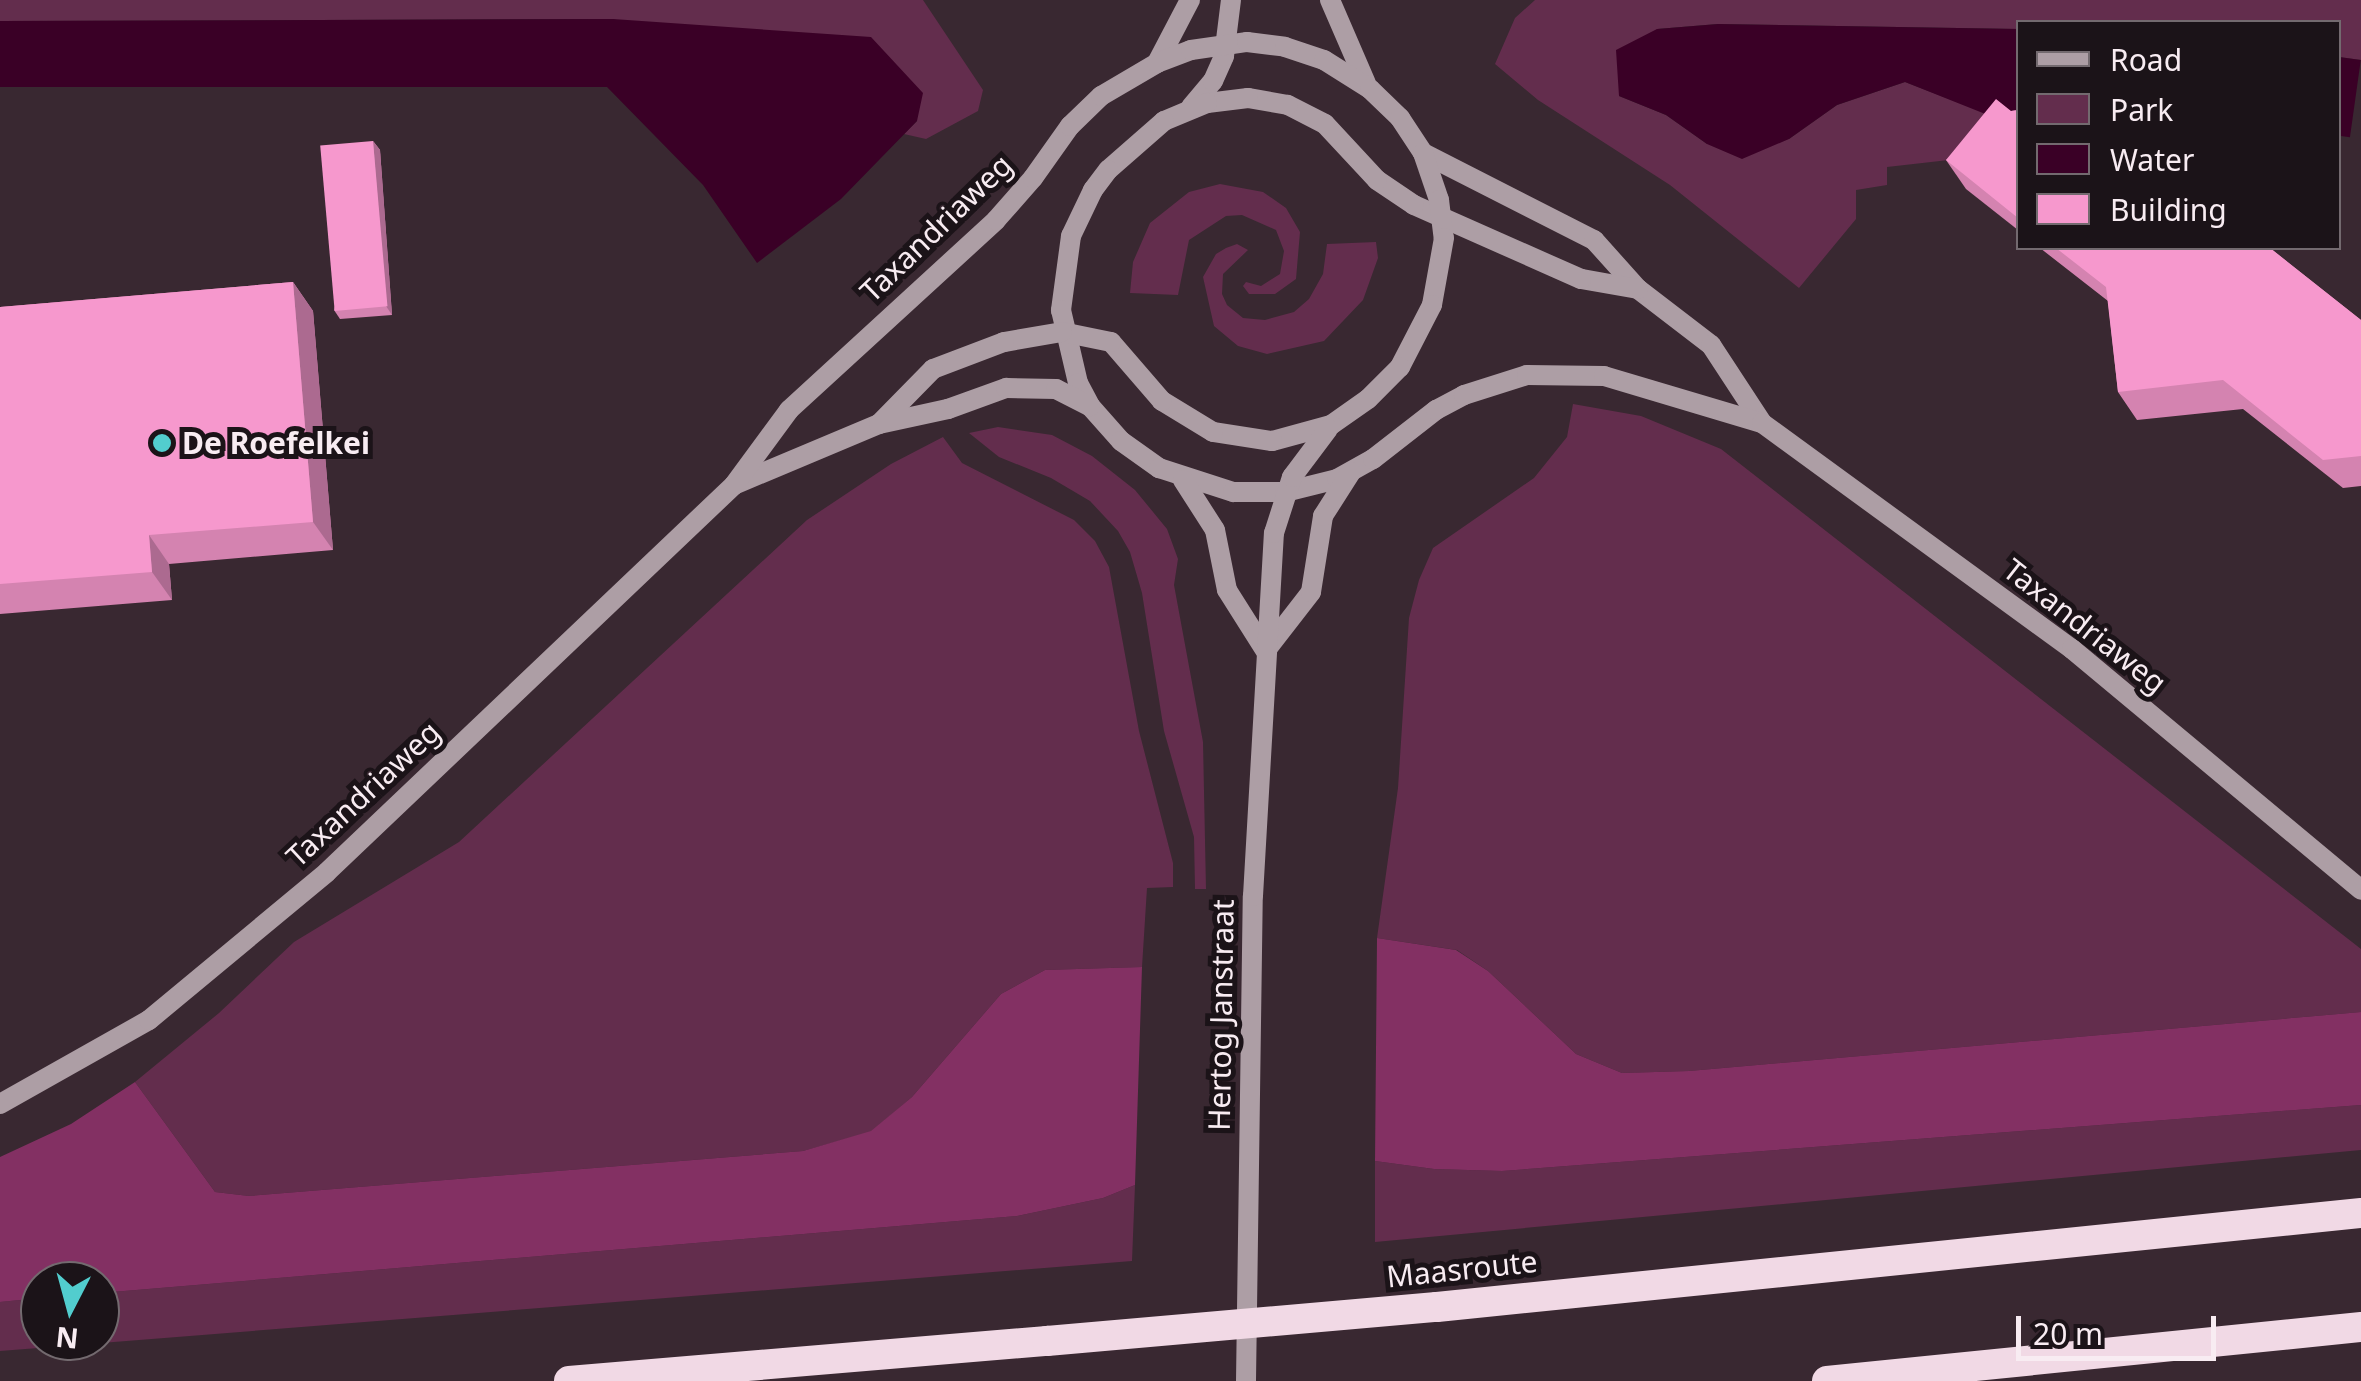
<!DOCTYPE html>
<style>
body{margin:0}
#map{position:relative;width:2361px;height:1381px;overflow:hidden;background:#392831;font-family:"Noto Sans",sans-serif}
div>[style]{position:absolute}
.green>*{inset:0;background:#632d4d}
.forest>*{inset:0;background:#833063}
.water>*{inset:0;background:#3a0026;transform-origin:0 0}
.secondary>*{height:20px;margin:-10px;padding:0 10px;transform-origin:10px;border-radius:10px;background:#ad9ea5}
.motorway>*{height:30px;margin:-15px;padding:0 15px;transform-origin:15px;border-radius:15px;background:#f1d9e5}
.motorway-bridge>*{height:30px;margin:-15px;padding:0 15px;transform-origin:15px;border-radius:15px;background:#f1d9e5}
.wall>*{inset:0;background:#d483b0}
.shaded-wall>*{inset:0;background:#ac6a90}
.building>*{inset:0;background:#f698cd;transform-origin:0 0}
.dots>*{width:28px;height:28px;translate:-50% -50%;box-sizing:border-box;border:5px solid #1b1318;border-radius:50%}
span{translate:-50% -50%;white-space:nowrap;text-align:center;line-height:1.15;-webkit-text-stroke:10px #1b1318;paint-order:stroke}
.street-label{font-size:30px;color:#f8ecf2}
.poi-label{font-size:30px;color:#f8ecf2;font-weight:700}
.left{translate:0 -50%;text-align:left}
.legend{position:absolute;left:2016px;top:20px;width:325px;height:230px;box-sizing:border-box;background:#1b1318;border:2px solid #736a6f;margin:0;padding:12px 18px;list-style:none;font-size:30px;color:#f8ecf2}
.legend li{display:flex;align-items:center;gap:20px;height:50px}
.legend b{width:50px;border:2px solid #736a6f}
.north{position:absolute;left:20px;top:1261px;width:100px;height:100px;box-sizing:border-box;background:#1b1318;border:2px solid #736a6f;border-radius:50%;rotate:186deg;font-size:28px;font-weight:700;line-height:40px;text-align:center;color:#f8ecf2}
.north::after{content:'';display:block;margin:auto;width:35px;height:45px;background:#52cdce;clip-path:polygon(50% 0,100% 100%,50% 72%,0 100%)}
.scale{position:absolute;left:2016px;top:1316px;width:200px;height:45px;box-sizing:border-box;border:5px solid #f8ecf2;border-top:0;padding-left:12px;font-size:30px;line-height:35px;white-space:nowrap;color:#f8ecf2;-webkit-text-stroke:8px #1b1318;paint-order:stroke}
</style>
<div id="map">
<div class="green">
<div style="clip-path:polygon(0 0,923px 0,983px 90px,978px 111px,926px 139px,904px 134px,917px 121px,613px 19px,0 21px)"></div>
<div style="clip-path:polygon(1535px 0,2361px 0,2361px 60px,2339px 57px,2338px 22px,2018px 22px,2018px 29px,1718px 24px,1657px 29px,1619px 96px,1666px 115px,1707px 144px,1789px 139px,1837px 105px,1905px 82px,2012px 123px,1984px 156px,1887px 167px,1887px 185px,1856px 190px,1856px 219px,1799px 288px,1670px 185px,1538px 100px,1495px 64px,1515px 18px)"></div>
<div style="clip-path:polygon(1220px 184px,1263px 192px,1286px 208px,1300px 232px,1296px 279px,1275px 294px,1249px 294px,1243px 286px,1246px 282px,1261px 286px,1280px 274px,1284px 251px,1276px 230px,1242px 215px,1226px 216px,1189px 240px,1178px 295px,1130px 293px,1133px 262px,1150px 223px,1189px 192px)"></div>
<div style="clip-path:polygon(1376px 242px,1378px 258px,1363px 300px,1324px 341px,1267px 354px,1238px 346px,1214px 326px,1203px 277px,1216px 254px,1226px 248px,1237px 244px,1248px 250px,1223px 274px,1222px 294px,1227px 305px,1243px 318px,1265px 320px,1294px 312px,1309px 299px,1323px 274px,1327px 244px)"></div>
<div style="clip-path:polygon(1573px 404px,1641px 416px,1721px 449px,2361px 949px,2361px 1012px,1689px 1071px,1622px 1073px,1576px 1054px,1488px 971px,1457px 950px,1377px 938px,1398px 788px,1409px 618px,1419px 580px,1433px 548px,1534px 478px,1567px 437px)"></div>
<div style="clip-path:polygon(998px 427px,1052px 435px,1092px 456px,1135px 490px,1167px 529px,1178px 559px,1174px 585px,1203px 742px,1206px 889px,1195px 889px,1194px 837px,1164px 731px,1142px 593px,1130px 552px,1118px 531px,1090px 501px,1051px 478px,999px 457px,969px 433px)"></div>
<div style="clip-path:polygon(943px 437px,962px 463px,1074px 520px,1095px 541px,1109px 567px,1139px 731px,1173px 863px,1173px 887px,1147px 888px,1142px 967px,1045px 970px,1001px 994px,912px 1097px,871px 1132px,803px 1151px,249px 1196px,215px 1192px,135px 1082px,219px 1013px,294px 942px,459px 842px,807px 520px,891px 464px)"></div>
<div style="clip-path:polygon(2361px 1105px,2361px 1150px,1375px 1242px,1375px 1161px,1434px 1169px,1502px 1171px)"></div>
<div style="clip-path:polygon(1135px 1185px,1132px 1261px,0 1351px,0 1302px,40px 1298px,40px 1341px,100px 1341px,100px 1293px,1017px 1216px,1103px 1198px)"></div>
</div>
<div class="forest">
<div style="clip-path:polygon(1377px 938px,1456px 950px,1488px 971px,1576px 1054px,1622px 1073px,1689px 1071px,2361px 1012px,2361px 1105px,1502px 1171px,1434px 1169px,1375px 1161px)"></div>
<div style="clip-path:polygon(1142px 967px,1135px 1185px,1103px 1198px,1017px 1216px,100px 1293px,100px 1281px,40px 1281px,40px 1298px,0 1302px,0 1157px,71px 1124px,135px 1082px,215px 1192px,249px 1196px,803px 1151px,871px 1131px,912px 1097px,1001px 994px,1045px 970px)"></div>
</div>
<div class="water">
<div style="clip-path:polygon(613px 19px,871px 37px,923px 93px,917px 121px,841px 199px,757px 263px,703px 185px,607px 87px,0 87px,0 21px)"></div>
<div style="clip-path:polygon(1718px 24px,2018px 29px,2018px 127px,1905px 82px,1837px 105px,1789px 139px,1742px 159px,1707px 144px,1666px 115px,1619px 96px,1616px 50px,1657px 29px)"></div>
<div style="left:2339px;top:57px;width:22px;height:78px;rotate:8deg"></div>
</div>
<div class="secondary">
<div style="left:1330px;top:0;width:90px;rotate:66.6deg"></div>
<div style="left:1157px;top:63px;width:71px;rotate:-62.4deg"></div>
<div style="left:1191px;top:107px;width:34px;rotate:-50deg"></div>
<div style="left:1213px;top:81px;width:27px;rotate:-66deg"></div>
<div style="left:1224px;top:56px;width:56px;rotate:-82.9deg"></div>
<div style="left:1423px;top:153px;width:192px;rotate:27deg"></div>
<div style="left:1594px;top:240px;width:66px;rotate:48.1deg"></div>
<div style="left:1638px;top:289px;width:92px;rotate:37.5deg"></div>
<div style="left:1711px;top:345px;width:93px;rotate:56.8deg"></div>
<div style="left:1638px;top:289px;width:58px;rotate:-170deg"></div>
<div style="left:1581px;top:279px;width:183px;rotate:-156.1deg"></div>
<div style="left:1414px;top:205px;width:45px;rotate:-146deg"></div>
<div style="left:1377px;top:180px;width:76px;rotate:-132.9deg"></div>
<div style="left:1325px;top:124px;width:42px;rotate:-152.8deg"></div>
<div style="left:1288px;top:105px;width:41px;rotate:-170.1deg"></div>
<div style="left:1248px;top:98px;width:41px;rotate:173deg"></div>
<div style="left:1207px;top:103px;width:47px;rotate:157.3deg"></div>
<div style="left:1164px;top:121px;width:74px;rotate:138.8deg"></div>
<div style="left:1108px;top:170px;width:25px;rotate:127deg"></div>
<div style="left:1093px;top:190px;width:51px;rotate:115.6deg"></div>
<div style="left:1071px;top:236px;width:75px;rotate:97.7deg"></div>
<div style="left:1061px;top:310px;width:75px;rotate:76.9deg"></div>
<div style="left:1078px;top:383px;width:26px;rotate:62deg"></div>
<div style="left:1090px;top:406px;width:47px;rotate:48.5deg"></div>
<div style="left:1121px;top:441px;width:47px;rotate:35.4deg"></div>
<div style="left:1159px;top:468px;width:78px;rotate:18deg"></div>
<div style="left:1233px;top:492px;width:52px"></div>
<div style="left:1285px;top:492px;width:54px;rotate:-14deg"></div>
<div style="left:1337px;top:479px;width:41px;rotate:-29.1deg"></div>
<div style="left:1373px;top:459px;width:80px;rotate:-37.9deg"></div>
<div style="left:1436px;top:410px;width:32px;rotate:-28deg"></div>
<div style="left:1464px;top:395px;width:66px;rotate:-17.6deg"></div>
<div style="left:1527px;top:375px;width:77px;rotate:0.7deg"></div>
<div style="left:1604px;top:376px;width:165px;rotate:16.6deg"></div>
<div style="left:1762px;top:423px;width:384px;rotate:36.1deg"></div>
<div style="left:2072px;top:649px;width:376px;rotate:39.8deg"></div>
<div style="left:1183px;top:480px;width:59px;rotate:57.4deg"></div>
<div style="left:1215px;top:530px;width:61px;rotate:78.7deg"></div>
<div style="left:1227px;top:590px;width:71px;rotate:57.7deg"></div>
<div style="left:736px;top:484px;width:155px;rotate:-22.8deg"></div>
<div style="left:879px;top:424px;width:71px;rotate:-12.3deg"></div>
<div style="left:948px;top:409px;width:62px;rotate:-19.9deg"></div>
<div style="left:1006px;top:388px;width:50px;rotate:1.1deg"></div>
<div style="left:1056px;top:389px;width:38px;rotate:27deg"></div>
<div style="left:1267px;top:649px;width:72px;rotate:-52.3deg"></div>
<div style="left:1311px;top:592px;width:77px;rotate:-81deg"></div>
<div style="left:1323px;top:516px;width:52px;rotate:-57.5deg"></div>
<div style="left:0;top:1104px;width:171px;rotate:-29.4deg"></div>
<div style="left:149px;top:1020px;width:231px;rotate:-39.7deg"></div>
<div style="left:327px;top:872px;width:562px;rotate:-43.56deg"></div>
<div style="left:734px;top:485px;width:93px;rotate:-53.7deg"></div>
<div style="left:789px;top:410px;width:281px;rotate:-42.5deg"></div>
<div style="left:996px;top:220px;width:56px;rotate:-48.6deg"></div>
<div style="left:1033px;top:178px;width:64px;rotate:-54.6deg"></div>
<div style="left:1070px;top:126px;width:43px;rotate:-44.1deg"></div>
<div style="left:1101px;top:96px;width:65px;rotate:-30.5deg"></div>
<div style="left:1157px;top:63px;width:36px;rotate:-21deg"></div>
<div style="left:1191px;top:50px;width:57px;rotate:-8.1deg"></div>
<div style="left:1247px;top:42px;width:38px;rotate:7deg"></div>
<div style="left:1285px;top:47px;width:41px;rotate:18.4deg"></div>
<div style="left:1324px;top:60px;width:54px;rotate:32.2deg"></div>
<div style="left:1370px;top:89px;width:42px;rotate:44deg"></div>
<div style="left:1400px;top:118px;width:42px;rotate:56.7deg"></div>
<div style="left:1423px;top:153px;width:50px;rotate:71.2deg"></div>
<div style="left:1439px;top:200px;width:38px;rotate:83deg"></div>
<div style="left:1444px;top:238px;width:68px;rotate:100.2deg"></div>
<div style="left:1432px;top:305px;width:70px;rotate:117.3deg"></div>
<div style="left:1400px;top:367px;width:45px;rotate:135deg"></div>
<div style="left:1368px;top:399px;width:45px;rotate:144.9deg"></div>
<div style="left:1331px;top:425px;width:61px;rotate:164.8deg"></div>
<div style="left:1272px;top:441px;width:60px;rotate:-171.3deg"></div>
<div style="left:1213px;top:432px;width:60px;rotate:-148.7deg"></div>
<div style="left:1162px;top:401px;width:78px;rotate:-130.8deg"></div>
<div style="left:1111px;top:342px;width:50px;rotate:-168.5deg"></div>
<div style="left:1062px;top:332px;width:59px;rotate:170.2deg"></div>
<div style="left:1004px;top:342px;width:76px;rotate:159.2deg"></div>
<div style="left:933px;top:369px;width:77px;rotate:134.5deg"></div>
<div style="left:1246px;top:1381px;width:485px;rotate:-89.2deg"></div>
<div style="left:1253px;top:896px;width:364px;rotate:-86.7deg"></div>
<div style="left:1274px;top:533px;width:59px;rotate:-72.2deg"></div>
<div style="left:1292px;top:477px;width:60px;rotate:-53.1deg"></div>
</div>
<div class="motorway">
<div style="left:1437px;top:1307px;width:929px;rotate:-5.81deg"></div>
<div style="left:569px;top:1381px;width:480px;rotate:-4.8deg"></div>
<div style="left:1827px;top:1381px;width:537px;rotate:-5.77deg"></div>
</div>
<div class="motorway-bridge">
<div style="left:1047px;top:1341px;width:391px;rotate:-5deg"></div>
</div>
<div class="wall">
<div style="clip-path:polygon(2018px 110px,2018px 230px,1966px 189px,1946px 160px,2011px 111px)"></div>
<div style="clip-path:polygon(373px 141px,380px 150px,392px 315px,340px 319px,334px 310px)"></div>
<div style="clip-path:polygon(2040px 248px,2270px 248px,2361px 320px,2361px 486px,2343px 488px,2243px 409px,2137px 420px,2118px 392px,2108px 301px)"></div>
<div style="clip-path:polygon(293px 282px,313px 311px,333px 550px,169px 564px,172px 600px,0 614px,0 307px)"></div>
</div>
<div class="shaded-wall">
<div style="clip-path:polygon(373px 141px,380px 150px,392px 315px,386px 306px)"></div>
<div style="clip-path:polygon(293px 282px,313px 311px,333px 550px,313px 522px)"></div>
<div style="clip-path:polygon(149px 535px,169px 564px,172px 600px,152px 572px)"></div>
</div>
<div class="building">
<div style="clip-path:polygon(1996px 99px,2011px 111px,2018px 110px,2018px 218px,1946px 160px)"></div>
<div style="left:373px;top:141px;width:166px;height:53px;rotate:85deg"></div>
<div style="clip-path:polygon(2056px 248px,2270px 248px,2361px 320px,2361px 456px,2323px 460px,2223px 380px,2118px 392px,2106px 287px)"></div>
<div style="clip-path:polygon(293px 282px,313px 522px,149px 535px,152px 572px,0 584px,0 307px)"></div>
</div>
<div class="dots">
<div style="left:162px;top:443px;background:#52cdce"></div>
</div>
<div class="street-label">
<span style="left:936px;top:228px;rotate:-44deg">Taxandriaweg</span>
<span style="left:2085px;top:626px;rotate:38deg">Taxandriaweg</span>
<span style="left:363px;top:794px;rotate:-43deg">Taxandriaweg</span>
<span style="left:1221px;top:1015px;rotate:-89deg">Hertog Janstraat</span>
<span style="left:1462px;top:1269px;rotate:-6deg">Maasroute</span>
</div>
<div class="poi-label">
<span class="left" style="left:182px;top:443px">De Roefelkei</span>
</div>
<ul class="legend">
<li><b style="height:12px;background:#ad9ea5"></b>Road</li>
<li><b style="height:28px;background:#632d4d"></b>Park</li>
<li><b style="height:28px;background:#3a0026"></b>Water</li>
<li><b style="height:28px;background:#f698cd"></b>Building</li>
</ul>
<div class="north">N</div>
<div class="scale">20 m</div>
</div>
